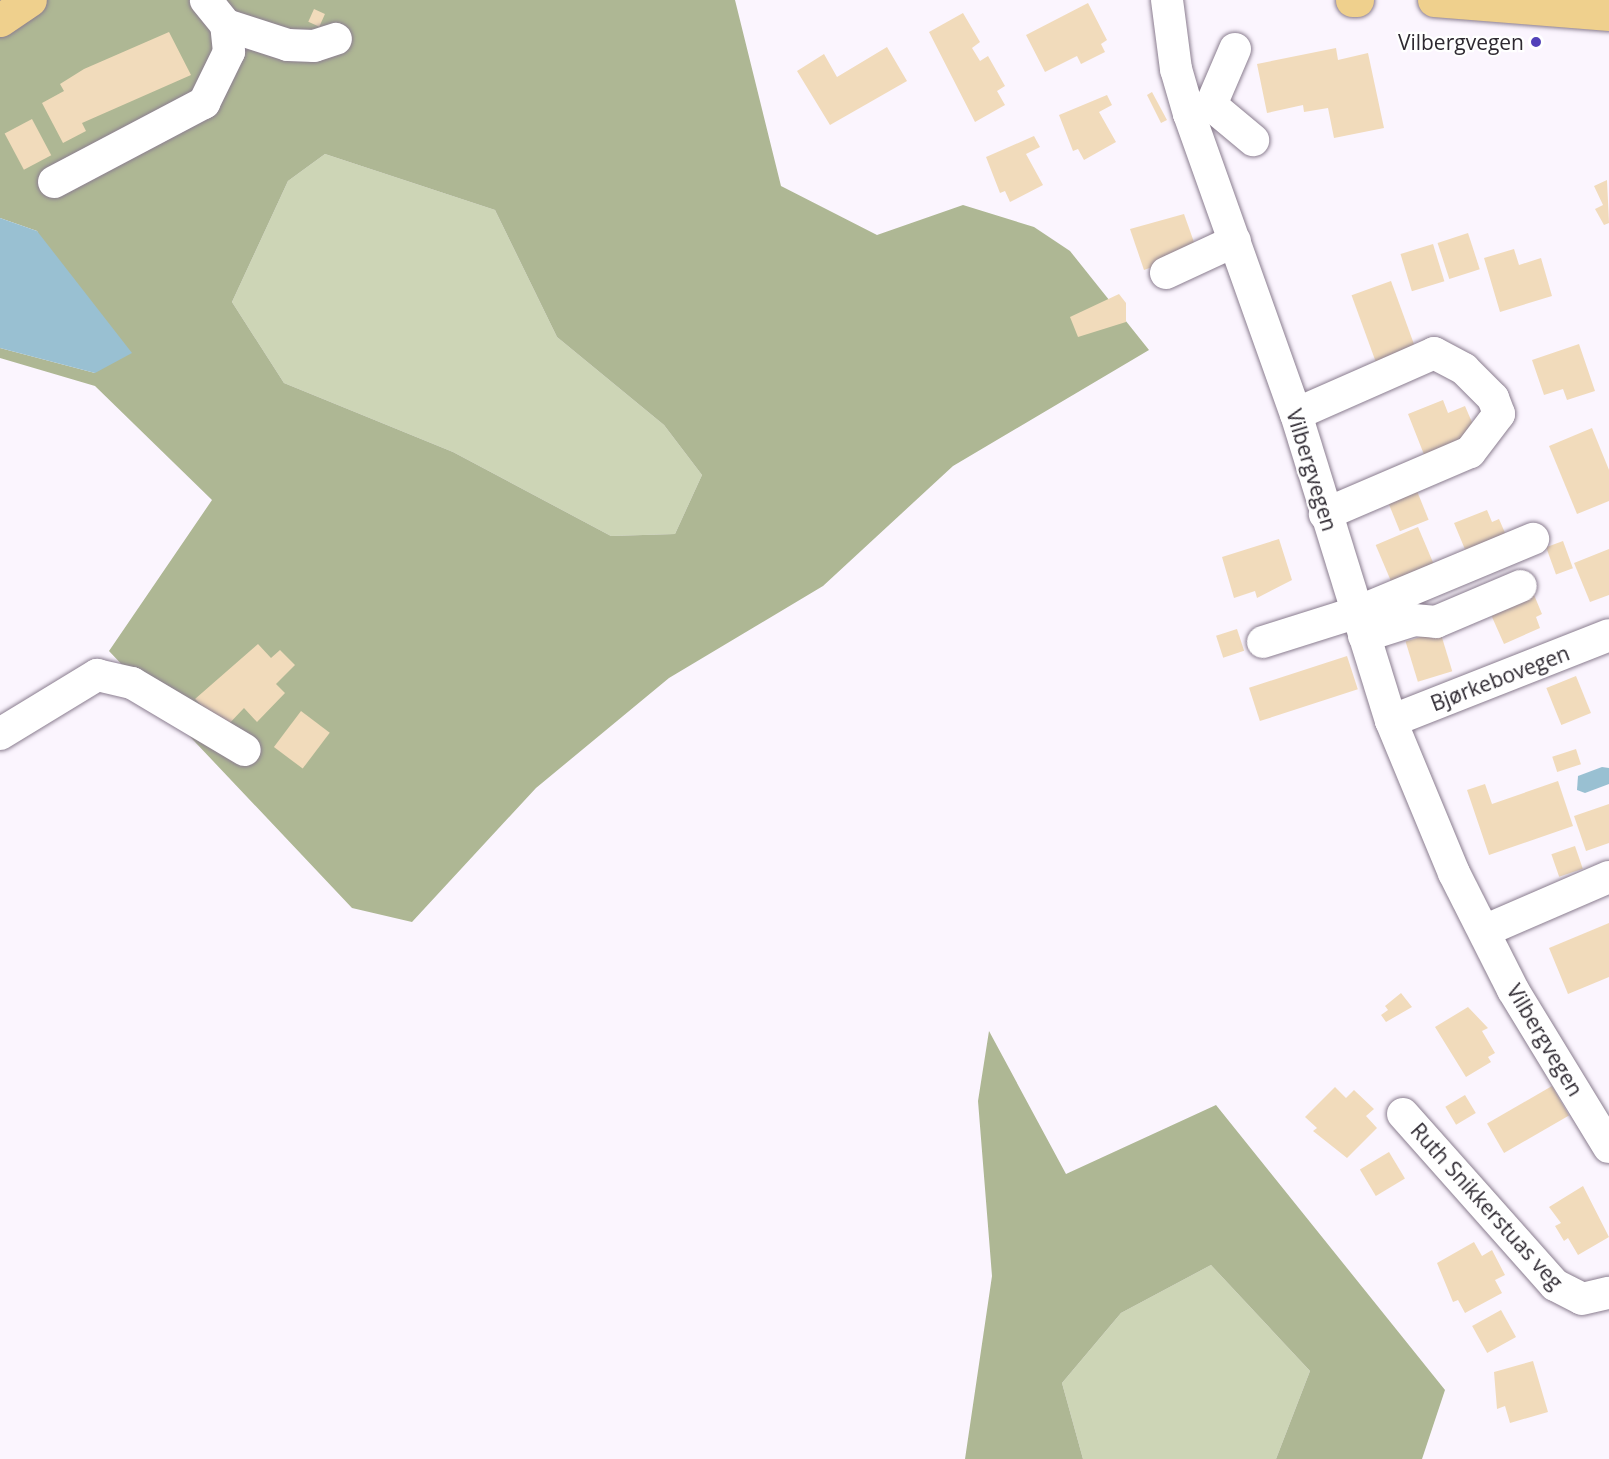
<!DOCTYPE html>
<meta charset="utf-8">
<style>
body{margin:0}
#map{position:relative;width:1609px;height:1459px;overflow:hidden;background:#fbf5fe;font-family:"Open Sans",sans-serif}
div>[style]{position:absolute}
.green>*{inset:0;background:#cdd5b6}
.forest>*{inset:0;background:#aeb794}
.water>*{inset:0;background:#99c0d2}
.building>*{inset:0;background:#f1dbbb;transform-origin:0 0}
.roads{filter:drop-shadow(0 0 2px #8a7d8f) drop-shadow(0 0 2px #8a7d8f)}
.minor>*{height:32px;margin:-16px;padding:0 16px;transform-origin:16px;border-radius:16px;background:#fff}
.major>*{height:33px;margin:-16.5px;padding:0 16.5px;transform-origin:16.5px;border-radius:16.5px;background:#efd08d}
.dots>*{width:16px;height:16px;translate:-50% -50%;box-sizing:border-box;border:3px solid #fff;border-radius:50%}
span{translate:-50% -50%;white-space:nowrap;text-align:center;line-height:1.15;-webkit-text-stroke:4.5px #fff;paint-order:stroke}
.poi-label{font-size:21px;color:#2e2931}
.right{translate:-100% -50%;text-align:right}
.street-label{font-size:21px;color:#2e2931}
</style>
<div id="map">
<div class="green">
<div style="clip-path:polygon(325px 154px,495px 210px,557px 337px,664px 425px,702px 475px,675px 534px,611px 536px,453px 452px,284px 383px,232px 302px,288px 181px)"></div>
<div style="clip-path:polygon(1211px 1265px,1310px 1371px,1276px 1459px,1083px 1459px,1062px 1383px,1121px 1313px)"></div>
</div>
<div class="forest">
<div style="clip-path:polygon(evenodd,0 0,735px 0,781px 186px,877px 235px,963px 205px,1034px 227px,1070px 251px,1149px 350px,953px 466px,823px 586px,669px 678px,536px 788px,412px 922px,352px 908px,109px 651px,212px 500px,95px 386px,0 358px,0 348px,95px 373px,37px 231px,0 218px,0 0,325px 154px,495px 210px,557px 337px,664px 425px,702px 475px,675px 534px,611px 536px,453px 452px,284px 383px,232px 302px,288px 181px,325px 154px)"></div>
<div style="clip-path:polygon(989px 1031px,1066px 1174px,1216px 1105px,1445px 1390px,1422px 1459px,1276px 1459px,1310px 1371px,1211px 1265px,1121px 1313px,1062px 1383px,1083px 1459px,965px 1459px,992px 1276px,978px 1101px)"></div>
</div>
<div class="water">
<div style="clip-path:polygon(0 218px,37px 231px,132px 353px,95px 373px,0 348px)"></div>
<div style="clip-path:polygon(1602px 767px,1609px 768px,1609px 784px,1585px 793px,1577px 790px,1578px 776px)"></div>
</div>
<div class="building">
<div style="clip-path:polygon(1088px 3px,1107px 40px,1101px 44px,1105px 52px,1081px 64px,1077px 56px,1045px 72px,1026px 35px)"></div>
<div style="left:314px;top:9px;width:12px;height:14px;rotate:24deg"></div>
<div style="clip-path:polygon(963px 13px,980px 42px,972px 48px,980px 61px,988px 56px,1005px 86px,997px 91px,1005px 105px,975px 122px,929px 32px)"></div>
<div style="clip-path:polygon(169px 32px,191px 75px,82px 123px,86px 131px,63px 143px,42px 103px,64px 91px,60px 84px,84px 69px)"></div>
<div style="clip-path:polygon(887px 47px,907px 81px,830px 125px,797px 71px,824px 54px,837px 77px)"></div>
<div style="clip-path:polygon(1336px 48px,1338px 60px,1368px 53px,1384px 128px,1334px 138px,1328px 108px,1304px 112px,1303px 105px,1267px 113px,1257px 64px)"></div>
<div style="clip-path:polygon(1152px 92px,1167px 120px,1161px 123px,1147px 95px)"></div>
<div style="clip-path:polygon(1107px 95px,1112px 105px,1099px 112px,1116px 142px,1084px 160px,1078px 149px,1073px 151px,1059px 115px)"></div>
<div style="left:32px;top:119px;width:41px;height:31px;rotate:62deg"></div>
<div style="clip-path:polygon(1034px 136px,1040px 147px,1026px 154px,1043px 185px,1010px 202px,1005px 191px,1000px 193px,986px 157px)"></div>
<div style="clip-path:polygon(1607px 180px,1609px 223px,1604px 225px,1595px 209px,1603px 205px,1594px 186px)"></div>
<div style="clip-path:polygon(1184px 214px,1195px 245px,1188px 254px,1144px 270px,1130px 229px)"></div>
<div style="left:1468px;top:233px;width:38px;height:32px;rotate:72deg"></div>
<div style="left:1433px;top:244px;width:39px;height:34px;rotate:73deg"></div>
<div style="clip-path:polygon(1514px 249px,1519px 265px,1541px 258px,1552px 296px,1500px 312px,1484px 258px)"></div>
<div style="left:1391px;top:281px;width:71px;height:42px;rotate:70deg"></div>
<div style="clip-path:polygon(1119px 294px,1126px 303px,1126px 322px,1078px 337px,1070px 317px)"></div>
<div style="clip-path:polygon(1579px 344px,1595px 391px,1567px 400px,1563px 389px,1544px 395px,1532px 360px)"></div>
<div style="clip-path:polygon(1443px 400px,1448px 413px,1465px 406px,1477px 434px,1425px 457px,1408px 414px)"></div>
<div style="clip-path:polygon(1592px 428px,1609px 470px,1609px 501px,1577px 514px,1549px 446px)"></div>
<div style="left:1417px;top:491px;width:31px;height:31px;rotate:68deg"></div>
<div style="clip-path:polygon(1487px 510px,1492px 522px,1499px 519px,1509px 542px,1469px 559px,1454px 523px)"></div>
<div style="left:1418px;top:527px;width:47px;height:46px;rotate:67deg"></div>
<div style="clip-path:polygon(1279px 539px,1292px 580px,1257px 598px,1255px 591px,1234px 598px,1222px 557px)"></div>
<div style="left:1563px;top:541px;width:29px;height:18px;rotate:70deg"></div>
<div style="clip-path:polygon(1609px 549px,1609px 595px,1590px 602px,1574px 563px)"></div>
<div style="clip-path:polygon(1532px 590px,1542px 614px,1536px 617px,1540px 628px,1504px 644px,1488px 608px)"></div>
<div style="left:1237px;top:629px;width:23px;height:22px;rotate:72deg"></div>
<div style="left:1440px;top:631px;width:42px;height:36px;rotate:73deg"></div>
<div style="clip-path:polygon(258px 644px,271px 658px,280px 650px,295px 665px,276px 684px,285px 693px,257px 722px,244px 708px,225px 728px,195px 699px)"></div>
<div style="left:1347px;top:656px;width:35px;height:103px;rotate:72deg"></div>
<div style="left:1576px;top:676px;width:40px;height:32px;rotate:68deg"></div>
<div style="left:301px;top:711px;width:36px;height:45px;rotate:37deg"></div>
<div style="left:1576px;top:749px;width:16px;height:25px;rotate:72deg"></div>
<div style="clip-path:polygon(1558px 781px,1573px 826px,1489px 855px,1467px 790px,1485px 784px,1492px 804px)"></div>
<div style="clip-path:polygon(1609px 804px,1609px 843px,1586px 851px,1574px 816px)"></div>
<div style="left:1575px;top:846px;width:24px;height:25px;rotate:71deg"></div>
<div style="clip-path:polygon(1609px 923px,1609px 977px,1568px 994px,1549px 948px)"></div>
<div style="clip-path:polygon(1401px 993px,1412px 1007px,1386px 1022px,1381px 1015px,1388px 1010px,1385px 1006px)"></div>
<div style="clip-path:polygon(1468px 1007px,1488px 1028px,1482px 1031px,1495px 1053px,1488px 1057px,1491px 1062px,1466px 1077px,1435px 1027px)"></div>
<div style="left:1552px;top:1086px;width:34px;height:75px;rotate:60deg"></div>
<div style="clip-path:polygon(1335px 1087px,1346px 1098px,1354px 1090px,1374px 1109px,1366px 1116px,1377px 1128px,1347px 1158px,1313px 1131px,1317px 1128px,1305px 1117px)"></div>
<div style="left:1465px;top:1095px;width:21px;height:23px;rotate:59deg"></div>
<div style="left:1389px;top:1152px;width:31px;height:34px;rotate:59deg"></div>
<div style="clip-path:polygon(1583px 1186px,1609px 1237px,1578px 1255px,1568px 1238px,1564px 1241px,1555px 1226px,1561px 1223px,1549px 1207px)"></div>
<div style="clip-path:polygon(1474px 1242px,1482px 1256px,1492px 1250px,1505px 1275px,1495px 1280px,1502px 1293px,1465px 1313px,1458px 1300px,1453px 1302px,1437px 1263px)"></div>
<div style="left:1501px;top:1310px;width:31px;height:33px;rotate:61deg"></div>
<div style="clip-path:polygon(1533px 1361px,1548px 1412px,1510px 1423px,1505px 1406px,1497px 1409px,1494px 1372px)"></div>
</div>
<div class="roads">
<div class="minor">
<div style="left:1167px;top:0;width:70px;rotate:82.6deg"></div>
<div style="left:1176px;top:69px;width:47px;rotate:73.9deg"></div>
<div style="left:1189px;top:114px;width:319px;rotate:70.4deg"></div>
<div style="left:1296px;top:414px;width:321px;rotate:72.8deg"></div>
<div style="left:1391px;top:721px;width:165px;rotate:67.5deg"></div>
<div style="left:1454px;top:873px;width:131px;rotate:63.2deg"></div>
<div style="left:1513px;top:990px;width:184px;rotate:58.6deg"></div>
<div style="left:226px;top:25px;width:65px;rotate:17.9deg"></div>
<div style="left:288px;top:45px;width:26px;rotate:2deg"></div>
<div style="left:314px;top:46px;width:23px;rotate:-18deg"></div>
<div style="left:1211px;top:105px;width:61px;rotate:-66.8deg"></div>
<div style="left:1189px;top:114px;width:24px;rotate:-22deg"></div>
<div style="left:1211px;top:105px;width:55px;rotate:39.8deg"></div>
<div style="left:54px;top:182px;width:170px;rotate:-27.8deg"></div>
<div style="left:204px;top:103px;width:57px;rotate:-63.9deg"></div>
<div style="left:229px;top:52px;width:27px;rotate:-96deg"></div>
<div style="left:226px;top:25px;width:32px;rotate:-129deg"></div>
<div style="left:1166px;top:273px;width:76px;rotate:-24.9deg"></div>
<div style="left:1296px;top:414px;width:151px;rotate:-23.8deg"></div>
<div style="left:1434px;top:353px;width:34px;rotate:28deg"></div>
<div style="left:1464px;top:369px;width:41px;rotate:45deg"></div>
<div style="left:1493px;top:398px;width:17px;rotate:69deg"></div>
<div style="left:1499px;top:414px;width:48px;rotate:127.3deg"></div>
<div style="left:1470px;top:452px;width:158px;rotate:156.8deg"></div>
<div style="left:1364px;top:636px;width:52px;rotate:-17.7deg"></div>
<div style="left:1414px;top:620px;width:22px;rotate:5deg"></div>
<div style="left:1436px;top:622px;width:92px;rotate:-23deg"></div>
<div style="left:1263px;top:642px;width:96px;rotate:-17.5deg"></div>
<div style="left:1355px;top:613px;width:193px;rotate:-22.6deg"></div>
<div style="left:1391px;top:721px;width:234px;rotate:-21.5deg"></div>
<div style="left:0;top:734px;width:114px;rotate:-31.3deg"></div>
<div style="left:97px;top:675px;width:36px;rotate:13deg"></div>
<div style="left:132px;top:683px;width:131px;rotate:30.7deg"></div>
<div style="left:1484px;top:931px;width:136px;rotate:-23.4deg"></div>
<div style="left:1403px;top:1114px;width:229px;rotate:48.4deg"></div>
<div style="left:1555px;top:1285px;width:30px;rotate:27deg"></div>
<div style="left:1582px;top:1299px;width:28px;rotate:-13deg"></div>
</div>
<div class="major">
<div style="left:1352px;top:0;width:5px"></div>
<div style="left:1434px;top:0;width:176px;rotate:4.6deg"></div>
<div style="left:0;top:20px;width:36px;rotate:-34deg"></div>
</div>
</div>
<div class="dots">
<div style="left:1536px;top:42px;background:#5241b9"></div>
</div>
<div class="poi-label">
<span class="right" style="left:1524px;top:42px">Vilbergvegen</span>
</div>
<div class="street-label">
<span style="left:1312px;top:470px;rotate:73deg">Vilbergvegen</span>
<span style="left:1500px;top:678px;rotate:-21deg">Bjørkebovegen</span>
<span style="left:1545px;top:1040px;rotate:59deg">Vilbergvegen</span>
<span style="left:1487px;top:1206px;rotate:48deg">Ruth Snikkerstuas veg</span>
</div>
</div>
